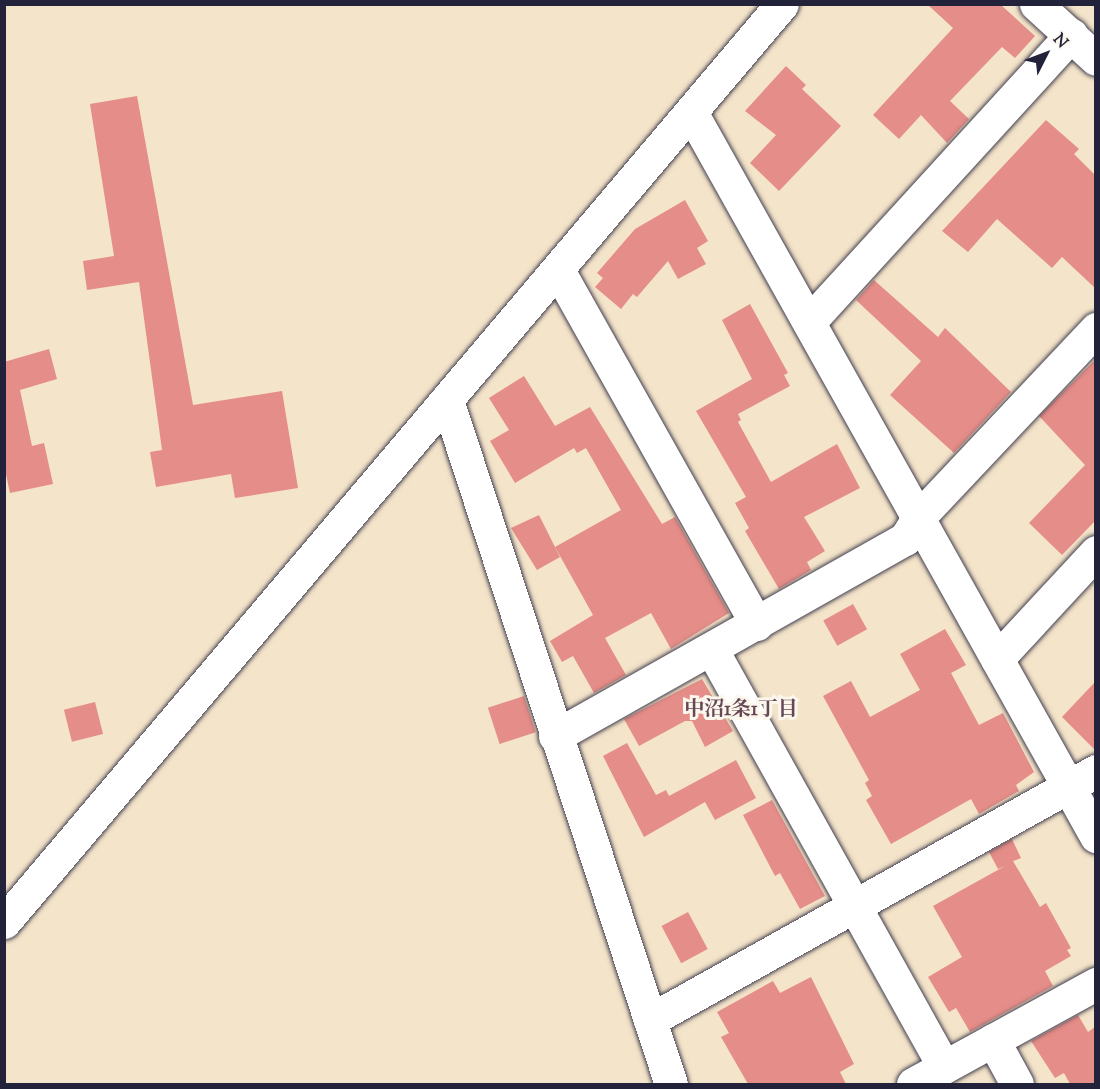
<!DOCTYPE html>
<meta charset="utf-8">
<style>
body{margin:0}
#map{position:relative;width:1100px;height:1089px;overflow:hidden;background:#f4e4c9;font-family:"Sorts Mill Goudy","Noto Serif JP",serif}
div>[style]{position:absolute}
.building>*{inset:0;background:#e58d88;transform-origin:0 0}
.roads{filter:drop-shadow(0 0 2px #423f50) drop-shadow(0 0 2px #423f50)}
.minor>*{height:33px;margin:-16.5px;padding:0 16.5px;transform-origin:16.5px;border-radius:16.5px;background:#fff}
span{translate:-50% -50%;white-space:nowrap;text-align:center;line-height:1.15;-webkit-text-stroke:6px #fbf7ec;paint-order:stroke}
.neighbourhood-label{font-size:20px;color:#664756;font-weight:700}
.frame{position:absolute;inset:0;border:6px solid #22223b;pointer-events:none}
.north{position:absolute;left:1016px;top:24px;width:60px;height:60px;-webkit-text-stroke:4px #fbf7ec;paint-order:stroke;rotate:48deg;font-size:16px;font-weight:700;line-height:24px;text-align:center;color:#22223b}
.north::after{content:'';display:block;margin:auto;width:21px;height:27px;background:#22223b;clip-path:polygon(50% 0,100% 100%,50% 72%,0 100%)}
</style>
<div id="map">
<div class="building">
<div style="clip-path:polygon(927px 4px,1000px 4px,1035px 36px,1015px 58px,1002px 47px,950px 101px,969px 119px,947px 143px,921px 115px,899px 139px,873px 115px,953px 28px)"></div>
<div style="clip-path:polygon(786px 66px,806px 85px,802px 89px,841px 126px,779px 191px,750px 163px,776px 135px,745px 111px)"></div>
<div style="clip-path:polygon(137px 96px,193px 405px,282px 391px,298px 488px,235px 498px,231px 474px,156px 487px,150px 452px,162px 450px,139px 282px,87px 290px,83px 261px,114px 256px,90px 104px)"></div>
<div style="clip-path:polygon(1046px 120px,1079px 149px,1074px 154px,1095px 175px,1095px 288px,1062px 257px,1052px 268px,997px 219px,968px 252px,942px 231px)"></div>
<div style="clip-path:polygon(685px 200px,708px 241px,697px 248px,706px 264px,678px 279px,668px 261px,637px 297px,633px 294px,621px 309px,595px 287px,603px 278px,597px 273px,635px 229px)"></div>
<div style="clip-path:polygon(874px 280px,938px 337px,945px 328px,1011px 392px,954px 453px,890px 395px,921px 361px,856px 300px)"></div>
<div style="clip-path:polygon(750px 304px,788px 373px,784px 375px,790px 386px,738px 414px,741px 420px,738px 422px,771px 482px,837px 444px,860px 488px,804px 517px,825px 551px,807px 562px,811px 570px,779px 589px,745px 531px,749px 528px,735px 503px,746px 497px,696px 411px,752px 379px,722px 320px)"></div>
<div style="clip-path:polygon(49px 349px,57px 379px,20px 390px,32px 446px,44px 443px,53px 484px,10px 493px,4px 465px,4px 362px)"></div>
<div style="clip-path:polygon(1095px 360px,1095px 521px,1062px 555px,1029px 523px,1085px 465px,1039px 416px)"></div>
<div style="clip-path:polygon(524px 376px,555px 426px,590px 407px,662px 524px,675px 517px,729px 613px,671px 649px,651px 613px,605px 638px,626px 675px,594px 693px,573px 656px,562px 662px,550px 641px,593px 615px,555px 547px,621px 510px,586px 448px,577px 453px,574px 448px,515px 483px,490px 441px,509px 430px,489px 398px)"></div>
<div style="clip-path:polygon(539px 515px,560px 557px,537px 570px,511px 528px)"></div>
<div style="left:853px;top:604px;width:29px;height:34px;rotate:61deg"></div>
<div style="clip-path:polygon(945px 629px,966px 665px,951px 673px,979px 725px,1003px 713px,1034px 772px,1016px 785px,1019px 791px,979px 814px,971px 799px,891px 844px,866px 800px,872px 796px,865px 783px,869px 780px,823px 696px,851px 681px,870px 717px,920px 690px,900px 654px)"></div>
<div style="clip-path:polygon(702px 679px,733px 731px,705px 747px,692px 721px,685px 721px,639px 746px,624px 719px)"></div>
<div style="clip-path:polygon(1095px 682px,1095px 750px,1062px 717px)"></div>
<div style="left:524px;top:696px;width:38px;height:38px;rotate:72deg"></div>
<div style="left:95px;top:702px;width:33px;height:32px;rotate:76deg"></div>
<div style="clip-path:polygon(627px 743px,656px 795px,666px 790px,669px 796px,736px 760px,756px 798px,715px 820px,705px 802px,644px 837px,603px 756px)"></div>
<div style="clip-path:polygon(772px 800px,825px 896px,800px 909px,780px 873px,775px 876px,743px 815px)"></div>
<div style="clip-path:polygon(1012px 839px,1021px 858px,1013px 861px,1040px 907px,1046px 903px,1071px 948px,1067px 950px,1071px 956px,1045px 971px,1053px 986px,970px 1032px,956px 1008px,949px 1012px,928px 977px,962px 957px,933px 906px,1005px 866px,998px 869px,989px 852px)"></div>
<div style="left:688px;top:912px;width:42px;height:30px;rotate:62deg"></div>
<div style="clip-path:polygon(811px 977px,854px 1064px,840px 1072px,846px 1084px,748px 1084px,721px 1037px,729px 1033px,717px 1012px,773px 981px,780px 993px)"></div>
<div style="clip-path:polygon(1078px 1015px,1088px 1032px,1095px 1027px,1095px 1084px,1070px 1084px,1064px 1073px,1055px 1078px,1031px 1041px)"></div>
</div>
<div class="roads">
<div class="minor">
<div style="left:1036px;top:4px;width:81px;rotate:42.5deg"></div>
<div style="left:691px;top:112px;width:830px;rotate:60.78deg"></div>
<div style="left:558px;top:270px;width:406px;rotate:60.7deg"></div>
<div style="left:809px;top:322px;width:389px;rotate:-47.6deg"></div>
<div style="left:447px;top:400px;width:720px;rotate:71.87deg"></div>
<div style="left:712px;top:650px;width:477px;rotate:60.9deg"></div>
<div style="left:997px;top:659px;width:146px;rotate:-47.2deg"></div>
<div style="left:555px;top:736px;width:402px;rotate:-29.4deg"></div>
<div style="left:905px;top:539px;width:25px;rotate:-58deg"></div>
<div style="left:918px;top:518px;width:260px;rotate:-46.7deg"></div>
<div style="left:4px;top:922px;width:1203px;rotate:-49.72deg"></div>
<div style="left:650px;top:1020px;width:511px;rotate:-29.17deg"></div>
<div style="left:993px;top:1040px;width:50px;rotate:61.4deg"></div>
<div style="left:913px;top:1084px;width:209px;rotate:-28.7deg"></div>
</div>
</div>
<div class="neighbourhood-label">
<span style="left:741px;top:710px">中沼1条1丁目</span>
</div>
<div class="frame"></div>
<div class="north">N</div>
</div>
